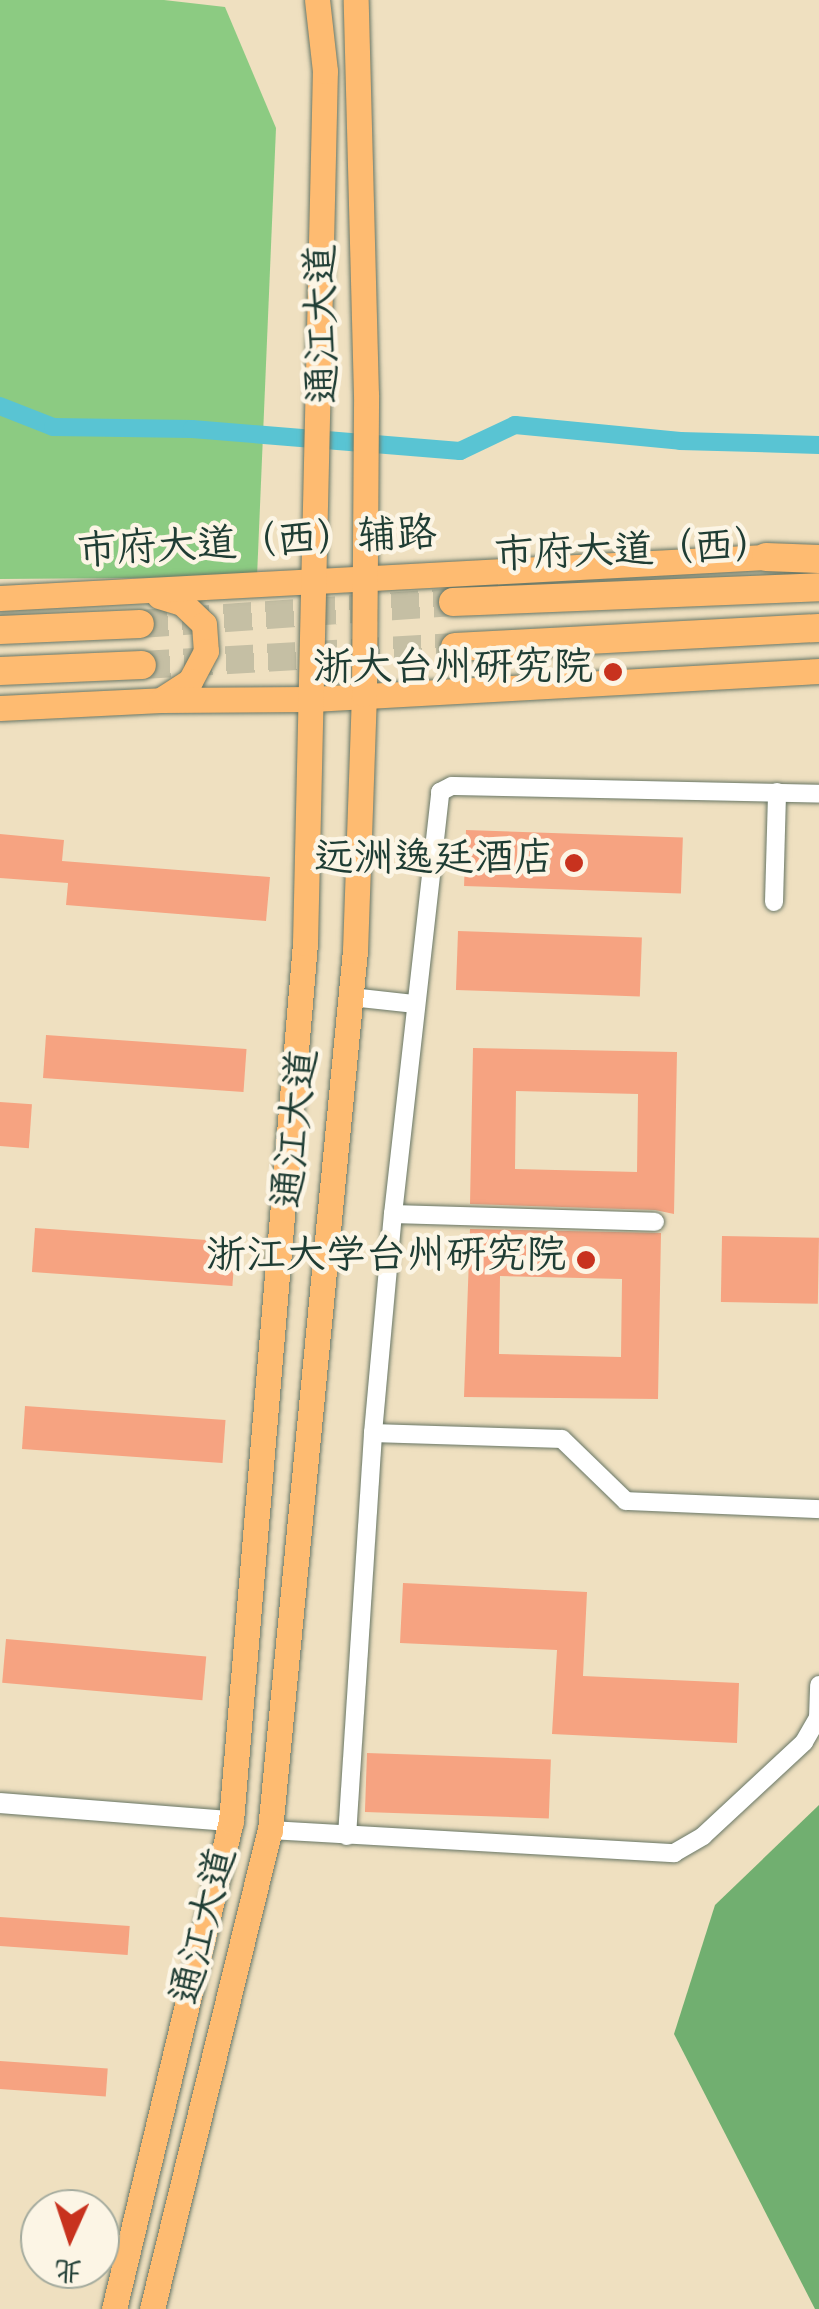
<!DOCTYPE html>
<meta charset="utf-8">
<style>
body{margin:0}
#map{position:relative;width:819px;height:2309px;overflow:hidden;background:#efe0c0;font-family:Dekko,"LXGW WenKai TC",sans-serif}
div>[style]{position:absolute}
.green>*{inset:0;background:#8ccb82}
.forest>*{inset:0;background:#71af70}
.canal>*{height:18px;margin:-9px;padding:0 9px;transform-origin:9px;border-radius:9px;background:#59c4d3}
.building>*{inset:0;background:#f6a381;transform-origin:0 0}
.trunk-tunnel>*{height:28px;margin-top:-14px;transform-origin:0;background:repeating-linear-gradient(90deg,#c5bfa4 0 28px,transparent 0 42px)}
.roads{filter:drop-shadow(0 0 2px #687665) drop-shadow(0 0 2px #687665)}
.minor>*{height:18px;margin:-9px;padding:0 9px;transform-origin:9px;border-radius:9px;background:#fff}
.tertiary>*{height:20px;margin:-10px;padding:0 10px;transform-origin:10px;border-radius:10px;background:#fff}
.primary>*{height:25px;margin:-12.5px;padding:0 12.5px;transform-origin:12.5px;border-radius:12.5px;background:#febb71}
.trunk>*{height:28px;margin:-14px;padding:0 14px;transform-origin:14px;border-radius:14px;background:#febb71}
.dots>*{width:28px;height:28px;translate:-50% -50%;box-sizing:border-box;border:5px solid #fcf5e5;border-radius:50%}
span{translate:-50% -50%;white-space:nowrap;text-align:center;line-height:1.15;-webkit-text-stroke:9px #fcf5e5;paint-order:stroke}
.street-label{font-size:40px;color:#1f3d34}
.poi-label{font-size:40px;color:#1f3d34}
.right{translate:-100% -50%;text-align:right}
.north{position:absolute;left:20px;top:2189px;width:100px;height:100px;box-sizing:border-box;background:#fcf5e5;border:2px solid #a4ab9e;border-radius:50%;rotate:183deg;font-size:28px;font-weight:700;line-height:40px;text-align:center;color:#1f3d34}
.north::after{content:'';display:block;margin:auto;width:35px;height:45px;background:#c8321e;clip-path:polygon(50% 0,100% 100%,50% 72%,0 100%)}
</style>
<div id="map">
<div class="green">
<div style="clip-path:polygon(0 0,164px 0,225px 7px,276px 128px,257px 577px,0 579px)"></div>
</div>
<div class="forest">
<div style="clip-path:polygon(819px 1805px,819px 2309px,815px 2309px,674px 2034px,715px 1905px)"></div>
</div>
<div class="canal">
<div style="left:0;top:406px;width:57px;rotate:21.6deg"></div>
<div style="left:53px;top:427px;width:139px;rotate:0.8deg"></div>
<div style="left:192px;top:429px;width:269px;rotate:4.7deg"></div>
<div style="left:460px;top:451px;width:61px;rotate:-25.3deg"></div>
<div style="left:515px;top:425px;width:166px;rotate:5.5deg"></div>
<div style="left:680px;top:441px;width:139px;rotate:1.6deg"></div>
</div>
<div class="building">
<div style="left:466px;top:830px;width:217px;height:56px;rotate:2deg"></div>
<div style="clip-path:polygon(0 834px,64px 840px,62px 861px,270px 877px,266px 921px,66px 905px,68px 883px,0 878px)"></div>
<div style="left:458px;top:931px;width:184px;height:59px;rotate:2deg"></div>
<div style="left:46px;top:1035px;width:201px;height:43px;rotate:4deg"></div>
<div style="clip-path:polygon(evenodd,473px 1048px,677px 1052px,674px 1214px,655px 1210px,470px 1204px,473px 1048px,516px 1091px,638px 1094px,637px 1172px,515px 1169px,516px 1091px)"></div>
<div style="left:0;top:1102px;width:32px;height:44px;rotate:4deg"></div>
<div style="left:35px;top:1228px;width:201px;height:44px;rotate:4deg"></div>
<div style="clip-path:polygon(evenodd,470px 1229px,661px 1233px,658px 1399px,464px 1397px,470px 1229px,500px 1276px,622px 1279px,621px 1357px,499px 1354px,500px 1276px)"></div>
<div style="left:722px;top:1236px;width:97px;height:66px;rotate:1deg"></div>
<div style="left:25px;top:1406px;width:201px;height:43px;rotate:4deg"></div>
<div style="clip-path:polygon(403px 1583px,587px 1592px,583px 1676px,739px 1683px,737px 1743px,552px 1734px,557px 1650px,400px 1643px)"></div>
<div style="left:6px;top:1639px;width:201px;height:44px;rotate:5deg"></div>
<div style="left:367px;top:1753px;width:184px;height:59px;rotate:2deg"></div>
<div style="left:0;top:1917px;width:130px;height:29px;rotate:4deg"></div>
<div style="left:0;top:2061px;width:108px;height:28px;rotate:4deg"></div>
</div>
<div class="trunk-tunnel">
<div style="left:140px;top:624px;width:314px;rotate:-4deg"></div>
<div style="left:142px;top:665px;width:314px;rotate:-3.3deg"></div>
</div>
<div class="roads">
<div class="minor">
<div style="left:774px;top:902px;width:110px;rotate:-88.4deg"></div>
<div style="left:351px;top:997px;width:63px;rotate:6.3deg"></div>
<div style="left:393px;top:1214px;width:425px;rotate:-83.6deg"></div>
<div style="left:440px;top:792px;width:13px;rotate:-27deg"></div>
<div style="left:452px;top:786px;width:367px;rotate:1.2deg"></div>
<div style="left:373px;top:1433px;width:189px;rotate:1.8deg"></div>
<div style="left:562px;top:1439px;width:89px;rotate:44.1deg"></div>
<div style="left:626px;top:1501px;width:193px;rotate:2.4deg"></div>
<div style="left:270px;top:1830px;width:405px;rotate:3.3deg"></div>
<div style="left:674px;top:1853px;width:34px;rotate:-30deg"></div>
<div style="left:703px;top:1836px;width:138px;rotate:-42.9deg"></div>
<div style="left:804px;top:1742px;width:28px;rotate:-60deg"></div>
<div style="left:818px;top:1718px;width:33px;rotate:-88deg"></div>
<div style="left:347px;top:1836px;width:404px;rotate:-86.3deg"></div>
<div style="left:373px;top:1433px;width:220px;rotate:-84.8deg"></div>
<div style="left:393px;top:1214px;width:262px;rotate:1.7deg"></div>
</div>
<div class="tertiary">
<div style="left:0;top:1803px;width:232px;rotate:4.5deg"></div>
</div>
<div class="primary">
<div style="left:159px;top:596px;width:24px;rotate:17deg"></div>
<div style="left:182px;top:603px;width:30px;rotate:44deg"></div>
<div style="left:204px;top:624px;width:27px;rotate:86deg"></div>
<div style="left:206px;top:651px;width:34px;rotate:118deg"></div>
<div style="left:190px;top:681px;width:35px;rotate:147deg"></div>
<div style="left:0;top:598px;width:785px;rotate:-3.07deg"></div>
<div style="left:0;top:708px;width:161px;rotate:-2.8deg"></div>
<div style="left:161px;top:700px;width:151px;rotate:-0.4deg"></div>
<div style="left:312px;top:699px;width:508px;rotate:-3.16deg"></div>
<div style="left:114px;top:2309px;width:502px;rotate:-76.52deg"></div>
<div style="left:231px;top:1821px;width:881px;rotate:-85.18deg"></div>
<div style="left:305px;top:943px;width:872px;rotate:-88.69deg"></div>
<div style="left:325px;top:71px;width:71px;rotate:-96.4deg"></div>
<div style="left:152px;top:2309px;width:493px;rotate:-76.2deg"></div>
<div style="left:270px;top:1830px;width:883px;rotate:-84.48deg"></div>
<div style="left:355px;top:951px;width:257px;rotate:-88deg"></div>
<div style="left:364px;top:694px;width:299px;rotate:-89.6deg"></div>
<div style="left:366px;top:395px;width:395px;rotate:-91.5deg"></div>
</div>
<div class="trunk">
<div style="left:766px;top:557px;width:53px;rotate:2.2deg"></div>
<div style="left:453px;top:602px;width:366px;rotate:-2.3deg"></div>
<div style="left:0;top:630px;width:140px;rotate:-2.5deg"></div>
<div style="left:455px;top:647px;width:364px;rotate:-3deg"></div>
<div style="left:0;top:671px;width:142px;rotate:-2.4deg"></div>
</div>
</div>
<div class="dots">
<div style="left:613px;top:672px;background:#c8321e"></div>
<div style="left:574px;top:863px;background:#c8321e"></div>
<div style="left:586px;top:1260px;background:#c8321e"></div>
</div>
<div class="street-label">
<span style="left:327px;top:324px;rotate:-91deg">通江大道</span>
<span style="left:257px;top:547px;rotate:-3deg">市府大道（西）辅路</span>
<span style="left:634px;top:555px;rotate:-2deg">市府大道（西）</span>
<span style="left:300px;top:1129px;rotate:-84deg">通江大道</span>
<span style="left:208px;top:1927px;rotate:-76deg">通江大道</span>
</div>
<div class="poi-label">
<span class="right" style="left:593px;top:672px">浙大台州研究院</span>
<span class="right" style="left:554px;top:863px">远洲逸廷酒店</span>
<span class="right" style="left:566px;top:1260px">浙江大学台州研究院</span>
</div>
<div class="north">北</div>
</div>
